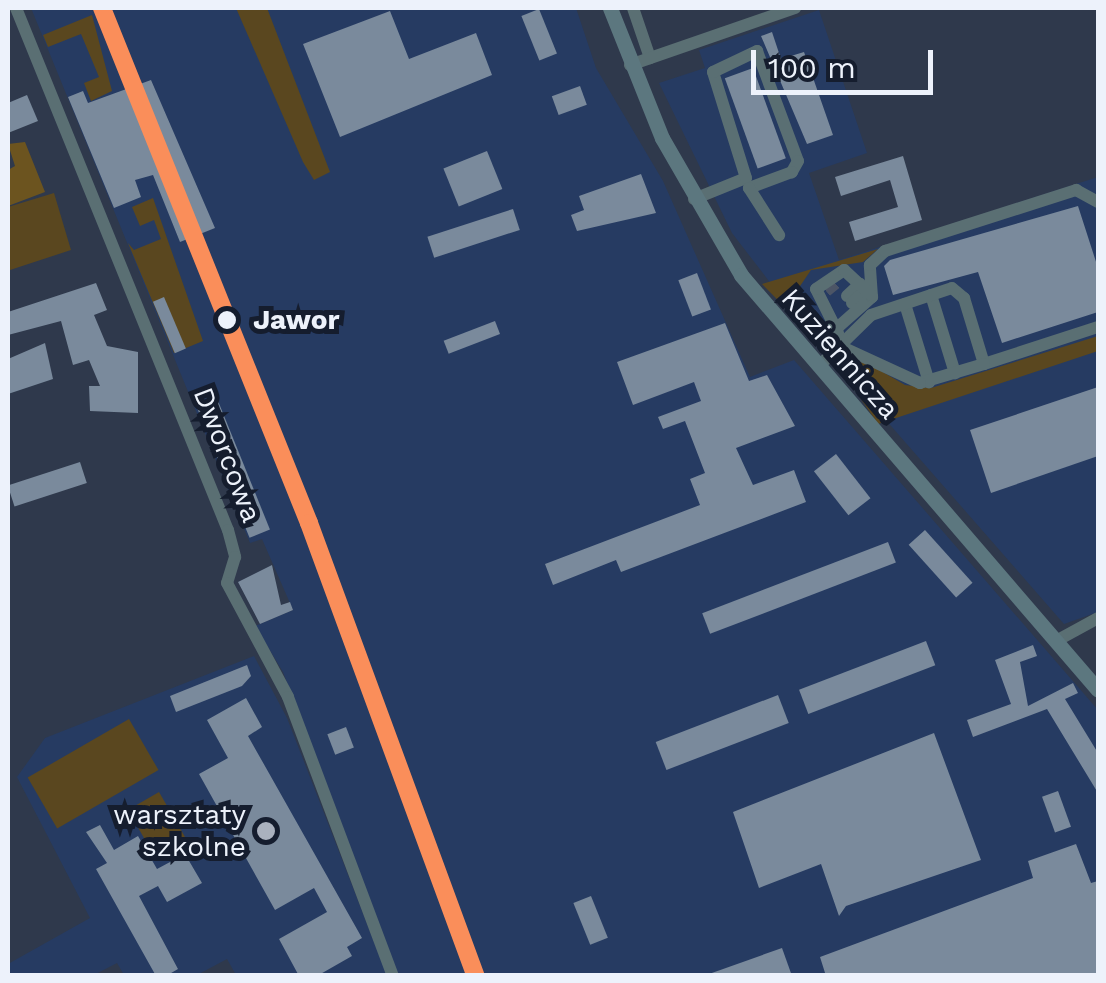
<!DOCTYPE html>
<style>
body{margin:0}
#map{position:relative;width:1106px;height:983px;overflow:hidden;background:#2f394c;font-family:"Work Sans",sans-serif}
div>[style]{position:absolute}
.built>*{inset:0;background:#263b62}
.green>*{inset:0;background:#5a471f;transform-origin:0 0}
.forest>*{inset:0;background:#6c541f}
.building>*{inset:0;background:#7a8a9c;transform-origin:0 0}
.minor-tunnel>*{height:12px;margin-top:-6px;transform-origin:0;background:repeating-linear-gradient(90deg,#4c5566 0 12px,transparent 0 18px)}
.minor>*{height:12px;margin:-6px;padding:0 6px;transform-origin:6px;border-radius:6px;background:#5a6f73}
.major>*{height:15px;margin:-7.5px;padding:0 7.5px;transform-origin:7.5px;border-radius:7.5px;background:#5c777f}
.rail-1>*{height:18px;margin:-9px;padding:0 9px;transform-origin:9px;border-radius:9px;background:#fa8e5a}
.dots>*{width:28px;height:28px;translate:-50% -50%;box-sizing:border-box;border:5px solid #151d2e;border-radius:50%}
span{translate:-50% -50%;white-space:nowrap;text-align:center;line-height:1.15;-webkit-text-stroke:10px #151d2e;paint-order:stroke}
.stop-label{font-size:28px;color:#edf2fb;font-weight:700}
.left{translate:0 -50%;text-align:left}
.street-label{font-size:28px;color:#edf2fb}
.poi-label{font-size:28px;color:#edf2fb}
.right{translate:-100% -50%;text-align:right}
.frame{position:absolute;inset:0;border:10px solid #edf2fb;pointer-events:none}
.scale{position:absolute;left:751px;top:50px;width:182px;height:45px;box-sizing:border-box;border:5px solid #edf2fb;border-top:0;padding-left:12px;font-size:30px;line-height:35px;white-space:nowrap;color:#edf2fb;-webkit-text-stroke:8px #151d2e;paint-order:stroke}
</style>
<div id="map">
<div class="built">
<div style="clip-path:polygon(31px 8px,576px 8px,596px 68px,663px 181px,750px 377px,794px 360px,1098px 710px,1098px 975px,398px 975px,283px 672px,255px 626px,293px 610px,262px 539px,250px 543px)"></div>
<div style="clip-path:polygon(819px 10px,867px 153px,809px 173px,839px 260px,1098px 177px,1098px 612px,1064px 624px,802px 324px,732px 233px,659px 83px,705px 68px,699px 50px)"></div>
<div style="clip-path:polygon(254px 656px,287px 718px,387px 975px,236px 975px,227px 959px,197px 975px,124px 975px,117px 963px,94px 975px,8px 976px,8px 964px,90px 918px,17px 777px,45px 738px)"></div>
</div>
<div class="green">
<div style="clip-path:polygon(236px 8px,267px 8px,330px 172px,314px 180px,303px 162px)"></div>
<div style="clip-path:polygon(92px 15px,112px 91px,91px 101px,84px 83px,99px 77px,81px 34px,48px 47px,43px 35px)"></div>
<div style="clip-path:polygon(54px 193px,71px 250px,10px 270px,8px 207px)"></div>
<div style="clip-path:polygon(153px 198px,203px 341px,174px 353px,128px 243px,134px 250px,161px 239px,154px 220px,140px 226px,132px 207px)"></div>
<div style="clip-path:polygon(878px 249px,863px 262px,811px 270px,796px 292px,830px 333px,823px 346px,762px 284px)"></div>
<div style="clip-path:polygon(1098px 336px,1098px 351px,878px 424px,841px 370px,857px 357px,905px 385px,931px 388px)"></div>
<div style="left:129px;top:719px;width:59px;height:117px;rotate:60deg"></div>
<div style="left:159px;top:792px;width:59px;height:36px;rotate:60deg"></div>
</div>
<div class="forest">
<div style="clip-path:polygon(25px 142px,45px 192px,8px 206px,8px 170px,15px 166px,8px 144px)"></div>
</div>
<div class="building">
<div style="left:539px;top:9px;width:48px;height:19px;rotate:68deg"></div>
<div style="clip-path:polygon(390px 11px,409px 59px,476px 33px,492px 75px,340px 137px,303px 44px)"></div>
<div style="clip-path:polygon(772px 32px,781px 59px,804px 52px,833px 135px,807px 144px,761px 36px)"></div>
<div style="left:753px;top:68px;width:96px;height:30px;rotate:70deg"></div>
<div style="clip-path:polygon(151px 80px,215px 228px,180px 242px,153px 175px,135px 180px,141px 197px,114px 208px,68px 97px,83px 91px,88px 103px)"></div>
<div style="left:580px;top:86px;width:20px;height:30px;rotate:70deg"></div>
<div style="clip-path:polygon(27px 95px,38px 121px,8px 133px,8px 103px)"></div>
<div style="left:487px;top:151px;width:41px;height:47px;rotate:68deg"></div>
<div style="clip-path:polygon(903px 156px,922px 220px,855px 241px,849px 222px,898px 207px,890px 180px,841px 196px,835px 177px)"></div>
<div style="clip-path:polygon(641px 174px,656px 213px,577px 231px,571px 215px,584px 210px,579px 196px)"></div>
<div style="clip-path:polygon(1078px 206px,1098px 268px,1098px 312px,1002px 343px,978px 272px,893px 295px,884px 266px,890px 260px)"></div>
<div style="left:513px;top:209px;width:22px;height:90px;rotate:72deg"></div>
<div style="left:697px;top:273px;width:39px;height:20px;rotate:69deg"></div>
<div style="clip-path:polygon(96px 283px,107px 310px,94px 315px,107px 346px,138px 352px,138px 413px,90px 411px,89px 386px,100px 386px,89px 360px,73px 365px,61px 321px,8px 335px,8px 312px)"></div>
<div style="left:164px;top:297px;width:56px;height:12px;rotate:67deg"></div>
<div style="left:495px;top:321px;width:14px;height:55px;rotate:69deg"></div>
<div style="clip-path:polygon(725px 323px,749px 381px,767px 375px,795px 426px,736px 448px,753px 485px,794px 470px,806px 502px,621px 572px,616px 560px,553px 585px,545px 564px,700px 505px,690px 479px,705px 473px,685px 421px,663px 429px,658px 417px,701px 401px,694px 382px,633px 405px,617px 362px)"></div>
<div style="clip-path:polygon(45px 343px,53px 379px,8px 394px,8px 359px)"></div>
<div style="clip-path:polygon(1098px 387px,1098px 456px,991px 493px,970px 430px)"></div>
<div style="left:216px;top:396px;width:144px;height:22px;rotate:68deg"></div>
<div style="left:836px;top:454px;width:56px;height:28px;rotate:52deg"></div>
<div style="left:80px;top:462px;width:22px;height:76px;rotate:72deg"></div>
<div style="left:925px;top:530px;width:71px;height:22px;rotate:48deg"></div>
<div style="left:888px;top:542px;width:22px;height:199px;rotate:69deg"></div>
<div style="clip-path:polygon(272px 565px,281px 605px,290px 602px,293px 610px,260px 624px,238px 582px)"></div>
<div style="left:926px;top:641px;width:26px;height:136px;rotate:69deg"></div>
<div style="clip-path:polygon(1033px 645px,1037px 656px,1020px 662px,1028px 706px,1073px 683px,1078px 693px,1065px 699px,1098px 753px,1098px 793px,1047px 709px,973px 737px,967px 720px,1011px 704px,995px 660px)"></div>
<div style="clip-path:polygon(247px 665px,251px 676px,242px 686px,176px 712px,170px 696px)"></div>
<div style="left:778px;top:695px;width:30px;height:131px;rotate:69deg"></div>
<div style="clip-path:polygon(246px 698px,262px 727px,248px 736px,362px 938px,347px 947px,352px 956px,317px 976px,299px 976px,279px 939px,327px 912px,314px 888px,275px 910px,199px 774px,228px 758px,207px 720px)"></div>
<div style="left:346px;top:727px;width:22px;height:20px;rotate:69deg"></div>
<div style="clip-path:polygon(934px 733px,981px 860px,846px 906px,839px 916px,821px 864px,759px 888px,733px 812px)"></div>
<div style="left:1058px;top:791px;width:38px;height:17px;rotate:70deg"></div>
<div style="clip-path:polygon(100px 825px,114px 850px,138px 836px,157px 869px,185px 854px,202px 883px,167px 902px,158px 886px,139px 896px,178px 969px,166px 976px,156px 976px,96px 869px,107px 863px,86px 832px)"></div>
<div style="clip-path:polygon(1076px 844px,1091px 883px,1098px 881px,1098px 976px,826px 976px,820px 957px,1033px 878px,1028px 861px)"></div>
<div style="left:591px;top:896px;width:45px;height:19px;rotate:68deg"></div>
<div style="clip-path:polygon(782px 948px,792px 976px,710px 976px,709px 974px)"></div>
</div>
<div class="minor-tunnel">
<div style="left:826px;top:291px;width:13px;rotate:-39deg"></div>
</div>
<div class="minor">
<div style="left:16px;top:8px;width:563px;rotate:67.9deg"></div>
<div style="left:228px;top:530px;width:28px;rotate:75deg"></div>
<div style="left:235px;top:557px;width:27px;rotate:107deg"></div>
<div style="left:227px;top:583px;width:129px;rotate:61.8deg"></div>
<div style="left:288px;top:697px;width:298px;rotate:69.4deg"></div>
<div style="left:633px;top:8px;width:53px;rotate:71.2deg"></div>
<div style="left:630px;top:65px;width:175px;rotate:-19.1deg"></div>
<div style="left:694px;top:199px;width:56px;rotate:-22deg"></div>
<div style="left:746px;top:178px;width:111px;rotate:-107.3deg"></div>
<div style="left:713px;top:72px;width:49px;rotate:-25.5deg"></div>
<div style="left:757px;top:51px;width:117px;rotate:69.6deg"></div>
<div style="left:798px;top:161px;width:13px;rotate:119deg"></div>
<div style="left:792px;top:172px;width:46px;rotate:159.6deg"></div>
<div style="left:749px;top:188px;width:56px;rotate:57.4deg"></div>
<div style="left:931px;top:295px;width:82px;rotate:72.9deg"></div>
<div style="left:847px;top:296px;width:18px;rotate:-43deg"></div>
<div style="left:852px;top:303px;width:19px;rotate:-43deg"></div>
<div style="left:905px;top:304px;width:82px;rotate:72.9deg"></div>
<div style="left:837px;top:328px;width:47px;rotate:-41.5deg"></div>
<div style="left:872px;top:297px;width:32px;rotate:-94deg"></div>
<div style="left:870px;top:265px;width:21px;rotate:-43deg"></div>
<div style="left:885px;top:251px;width:201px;rotate:-17.7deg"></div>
<div style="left:1076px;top:190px;width:25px;rotate:29deg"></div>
<div style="left:838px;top:333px;width:49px;rotate:-116.6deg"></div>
<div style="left:816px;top:289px;width:34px;rotate:-34deg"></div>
<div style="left:844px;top:270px;width:37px;rotate:43deg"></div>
<div style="left:984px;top:364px;width:120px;rotate:-18deg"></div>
<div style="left:819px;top:366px;width:73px;rotate:-44.4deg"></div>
<div style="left:871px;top:315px;width:85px;rotate:-18.4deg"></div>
<div style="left:952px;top:288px;width:16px;rotate:40deg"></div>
<div style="left:964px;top:298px;width:69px;rotate:73.1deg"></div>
<div style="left:984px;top:364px;width:67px;rotate:163.5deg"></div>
<div style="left:920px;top:383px;width:88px;rotate:-155.2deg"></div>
<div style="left:1056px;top:641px;width:48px;rotate:-28.7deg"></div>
</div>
<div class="major">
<div style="left:610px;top:8px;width:140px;rotate:68.2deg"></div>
<div style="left:662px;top:138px;width:158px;rotate:60deg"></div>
<div style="left:741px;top:275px;width:547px;rotate:49.3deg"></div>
</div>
<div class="rail-1">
<div style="left:102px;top:8px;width:555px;rotate:68.1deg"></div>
<div style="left:309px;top:523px;width:483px;rotate:69.8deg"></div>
</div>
<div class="dots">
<div style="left:227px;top:320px;background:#edf2fb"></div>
<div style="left:266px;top:831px;background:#aab1be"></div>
</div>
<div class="stop-label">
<span class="left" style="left:253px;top:320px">Jawor</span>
</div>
<div class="street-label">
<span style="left:840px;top:354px;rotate:49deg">Kuziennicza</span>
<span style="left:227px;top:455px;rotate:69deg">Dworcowa</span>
</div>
<div class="poi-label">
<span class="right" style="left:246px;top:831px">warsztaty<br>szkolne</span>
</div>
<div class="frame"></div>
<div class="scale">100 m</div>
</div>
